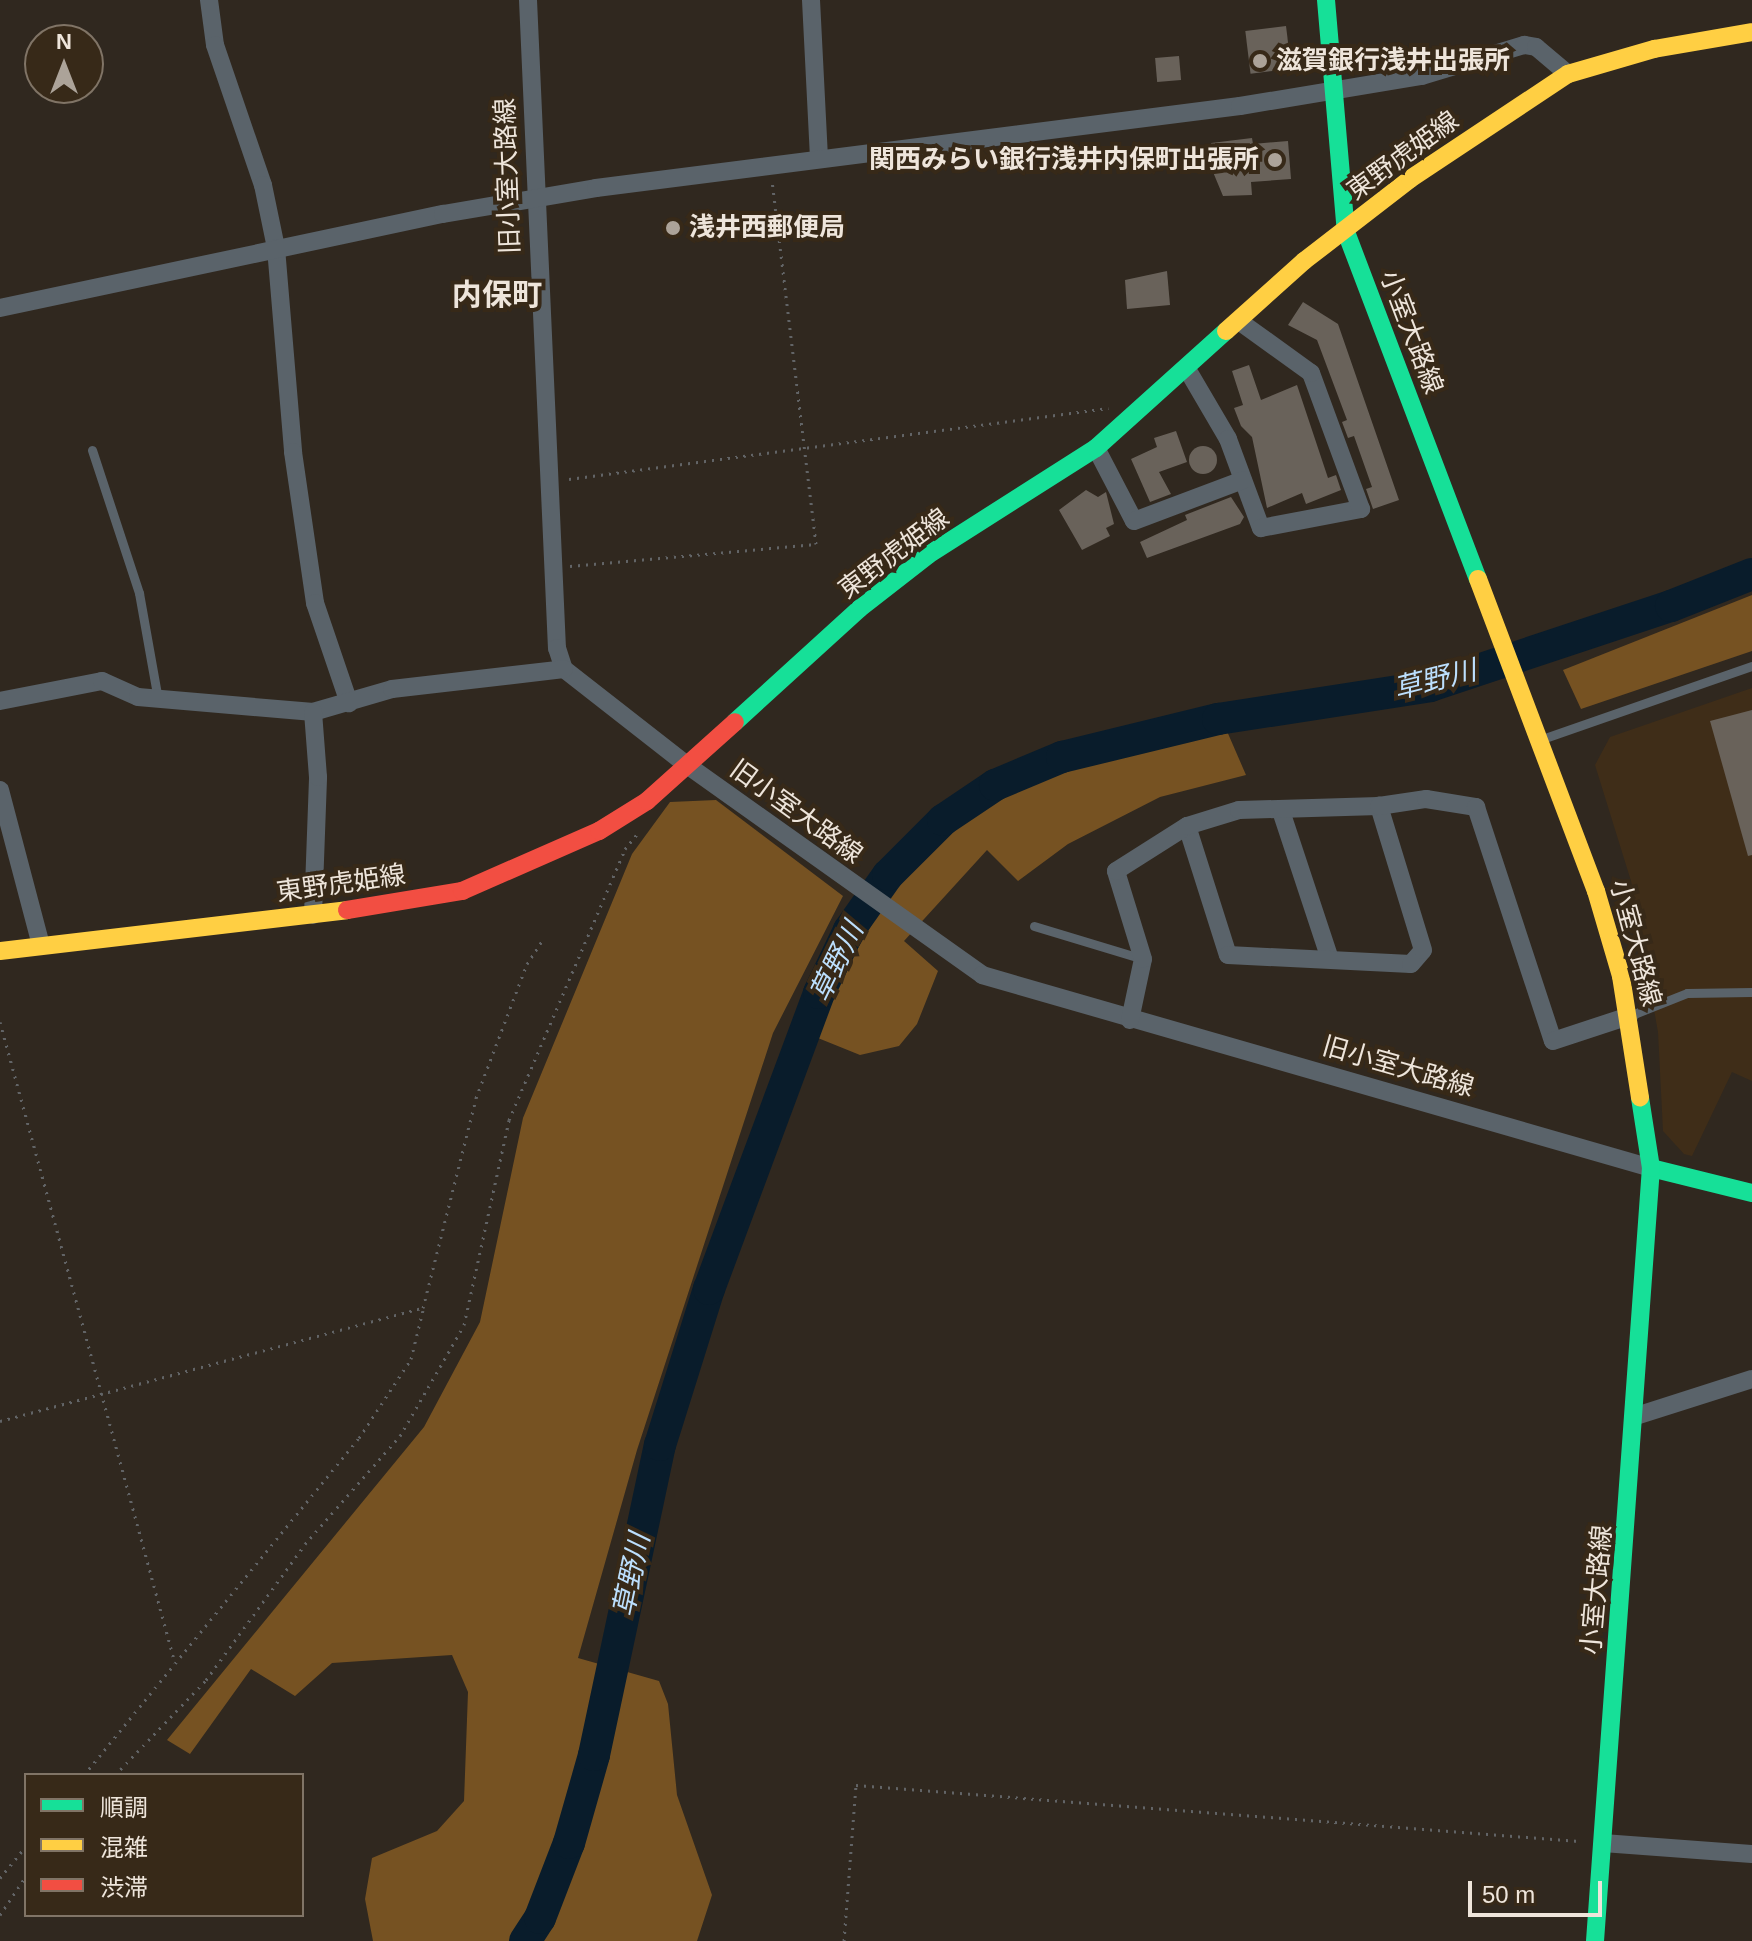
<!DOCTYPE html>
<meta charset="utf-8">
<style>
body{margin:0}
#map{position:relative;width:1752px;height:1941px;overflow:hidden;background:#30281f;font-family:Arial,"Noto Sans JP",sans-serif}
div>[style]{position:absolute}
.built>*{inset:0;background:#3f2d18}
.forest>*{inset:0;background:#765222}
.river>*{height:32px;margin:-16px;padding:0 16px;transform-origin:16px;border-radius:16px;background:#091c2b}
.building>*{inset:0;background:#69625a;transform-origin:0 0}
.round{border-radius:50%}
.path>*{height:3px;margin-top:-1.5px;transform-origin:0;background:repeating-linear-gradient(90deg,#626466 0 2px,transparent 0 8px)}
.lane>*{height:9px;margin:-4.5px;padding:0 4.5px;transform-origin:4.5px;border-radius:4.5px;background:#5a636a}
.street>*{height:18px;margin:-9px;padding:0 9px;transform-origin:9px;border-radius:9px;background:#5a636a}
.fast>*{height:18px;margin:-9px;padding:0 9px;transform-origin:9px;border-radius:9px;background:#16e098}
.slow>*{height:18px;margin:-9px;padding:0 9px;transform-origin:9px;border-radius:9px;background:#ffcf43}
.jam>*{height:18px;margin:-9px;padding:0 9px;transform-origin:9px;border-radius:9px;background:#f24e42}
.dots>*{width:22px;height:22px;translate:-50% -50%;box-sizing:border-box;border:4px solid #372918;border-radius:50%}
span{translate:-50% -50%;white-space:nowrap;text-align:center;line-height:1.15;-webkit-text-stroke:8px #372918;paint-order:stroke}
.poi-label{font-size:26px;color:#eee5db;font-weight:700}
.left{translate:0 -50%;text-align:left}
.right{translate:-100% -50%;text-align:right}
.street-label{font-size:26px;color:#eee5db}
.water-label{font-size:28px;color:#bcdffd;font-style:italic}
.quarter-label{font-size:30px;color:#eee5db;font-weight:700}
.legend{position:absolute;left:24px;top:1773px;width:280px;height:144px;box-sizing:border-box;background:#372918;border:2px solid #807466;margin:0;padding:10px 14px;list-style:none;font-size:24px;color:#eee5db}
.legend li{display:flex;align-items:center;gap:16px;height:40px}
.legend b{width:40px;border:2px solid #807466}
.north{position:absolute;left:24px;top:24px;width:80px;height:80px;box-sizing:border-box;background:#372918;border:2px solid #807466;border-radius:50%;rotate:0deg;font-size:22px;font-weight:700;line-height:32px;text-align:center;color:#eee5db}
.north::after{content:'';display:block;margin:auto;width:28px;height:36px;background:#aca399;clip-path:polygon(50% 0,100% 100%,50% 72%,0 100%)}
.scale{position:absolute;left:1468px;top:1881px;width:134px;height:36px;box-sizing:border-box;border:4px solid #eee5db;border-top:0;padding-left:10px;font-size:24px;line-height:28px;white-space:nowrap;color:#eee5db;-webkit-text-stroke:6px #372918;paint-order:stroke}
</style>
<div id="map">
<div class="built">
<div style="clip-path:polygon(1752px 688px,1752px 1081px,1732px 1072px,1692px 1156px,1684px 1154px,1663px 1131px,1658px 1032px,1631px 881px,1595px 765px,1610px 737px)"></div>
</div>
<div class="forest">
<div style="clip-path:polygon(1752px 595px,1752px 651px,1581px 709px,1563px 670px)"></div>
<div style="clip-path:polygon(1223px 722px,1246px 775px,1160px 797px,1068px 844px,1018px 881px,987px 850px,904px 941px,938px 971px,917px 1024px,899px 1046px,860px 1055px,808px 1034px,899px 878px,982px 802px,1081px 760px)"></div>
<div style="clip-path:polygon(716px 800px,843px 896px,773px 1033px,637px 1450px,578px 1658px,659px 1681px,668px 1704px,677px 1795px,712px 1895px,697px 1941px,373px 1941px,365px 1899px,372px 1858px,437px 1831px,464px 1801px,468px 1692px,452px 1655px,332px 1663px,295px 1696px,251px 1669px,190px 1754px,167px 1740px,424px 1427px,480px 1322px,523px 1118px,632px 854px,670px 802px)"></div>
</div>
<div class="river">
<div style="left:525px;top:1941px;width:27px;rotate:-57deg"></div>
<div style="left:540px;top:1918px;width:80px;rotate:-68.9deg"></div>
<div style="left:569px;top:1843px;width:91px;rotate:-74.1deg"></div>
<div style="left:594px;top:1755px;width:317px;rotate:-78deg"></div>
<div style="left:660px;top:1445px;width:164px;rotate:-72.6deg"></div>
<div style="left:709px;top:1289px;width:316px;rotate:-69.6deg"></div>
<div style="left:819px;top:993px;width:70px;rotate:-64.5deg"></div>
<div style="left:849px;top:930px;width:67px;rotate:-54.7deg"></div>
<div style="left:888px;top:875px;width:78px;rotate:-45deg"></div>
<div style="left:943px;top:820px;width:63px;rotate:-33.9deg"></div>
<div style="left:995px;top:785px;width:73px;rotate:-22.7deg"></div>
<div style="left:1062px;top:757px;width:161px;rotate:-13.7deg"></div>
<div style="left:1218px;top:719px;width:215px;rotate:-8.8deg"></div>
<div style="left:1430px;top:686px;width:254px;rotate:-18.4deg"></div>
<div style="left:1671px;top:606px;width:87px;rotate:-21.6deg"></div>
</div>
<div class="building">
<div style="left:1286px;top:26px;width:43px;height:41px;rotate:83deg"></div>
<div style="left:1179px;top:56px;width:24px;height:24px;rotate:85deg"></div>
<div style="clip-path:polygon(1252px 138px,1253px 144px,1288px 141px,1291px 179px,1251px 182px,1252px 195px,1223px 196px,1213px 172px,1211px 143px)"></div>
<div style="clip-path:polygon(1167px 271px,1170px 305px,1127px 309px,1125px 280px)"></div>
<div style="clip-path:polygon(1303px 302px,1338px 324px,1399px 500px,1373px 509px,1366px 489px,1372px 487px,1354px 436px,1348px 438px,1342px 422px,1347px 420px,1317px 340px,1288px 325px)"></div>
<div style="clip-path:polygon(1249px 365px,1261px 400px,1297px 385px,1328px 478px,1336px 475px,1341px 490px,1306px 504px,1302px 493px,1267px 508px,1252px 437px,1241px 426px,1234px 408px,1243px 405px,1232px 371px)"></div>
<div style="clip-path:polygon(1176px 431px,1187px 462px,1159px 472px,1171px 494px,1150px 502px,1131px 459px,1157px 447px,1154px 438px)"></div>
<div class="round" style="left:1189px;top:446px;width:28px;height:28px"></div>
<div style="clip-path:polygon(1086px 490px,1098px 497px,1106px 492px,1114px 524px,1106px 528px,1110px 536px,1082px 550px,1059px 510px)"></div>
<div style="clip-path:polygon(1231px 497px,1244px 517px,1240px 524px,1147px 558px,1140px 542px,1187px 520px,1185px 515px)"></div>
<div style="clip-path:polygon(1752px 710px,1752px 855px,1748px 856px,1710px 721px)"></div>
</div>
<div class="path">
<div style="left:569px;top:479px;width:544px;rotate:-7.5deg"></div>
<div style="left:570px;top:566px;width:247px;rotate:-5.1deg"></div>
<div style="left:816px;top:544px;width:366px;rotate:-96.9deg"></div>
<div style="left:0;top:1022px;width:664px;rotate:74.73deg"></div>
<div style="left:0;top:1421px;width:438px;rotate:-15deg"></div>
<div style="left:423px;top:1308px;width:217px;rotate:-75.8deg"></div>
<div style="left:476px;top:1098px;width:143px;rotate:-69.2deg"></div>
<div style="left:527px;top:964px;width:30px;rotate:-57deg"></div>
<div style="left:84px;top:1775px;width:435px;rotate:-50.8deg"></div>
<div style="left:359px;top:1438px;width:95px;rotate:-56.6deg"></div>
<div style="left:411px;top:1359px;width:50px;rotate:-76.2deg"></div>
<div style="left:115px;top:1775px;width:132px;rotate:-46.2deg"></div>
<div style="left:206px;top:1680px;width:168px;rotate:-53.9deg"></div>
<div style="left:305px;top:1544px;width:144px;rotate:-48.7deg"></div>
<div style="left:400px;top:1436px;width:128px;rotate:-60deg"></div>
<div style="left:464px;top:1325px;width:210px;rotate:-77.6deg"></div>
<div style="left:509px;top:1120px;width:295px;rotate:-66.8deg"></div>
<div style="left:625px;top:849px;width:19px;rotate:-51deg"></div>
<div style="left:0;top:1878px;width:41px;rotate:-50.9deg"></div>
<div style="left:0;top:1915px;width:47px;rotate:-56.3deg"></div>
<div style="left:844px;top:1941px;width:156px;rotate:-85.6deg"></div>
<div style="left:856px;top:1785px;width:725px;rotate:4.43deg"></div>
</div>
<div class="lane">
<div style="left:92px;top:450px;width:151px;rotate:71.8deg"></div>
<div style="left:139px;top:593px;width:109px;rotate:79.9deg"></div>
<div style="left:1542px;top:739px;width:222px;rotate:-19.2deg"></div>
<div style="left:1034px;top:926px;width:114px;rotate:16.8deg"></div>
<div style="left:1629px;top:1016px;width:62px;rotate:-21.6deg"></div>
<div style="left:1687px;top:993px;width:65px;rotate:-0.9deg"></div>
</div>
<div class="street">
<div style="left:209px;top:0;width:45px;rotate:82.4deg"></div>
<div style="left:215px;top:45px;width:148px;rotate:71.1deg"></div>
<div style="left:263px;top:185px;width:64px;rotate:78.3deg"></div>
<div style="left:276px;top:248px;width:205px;rotate:85.2deg"></div>
<div style="left:293px;top:452px;width:153px;rotate:81.7deg"></div>
<div style="left:315px;top:603px;width:106px;rotate:71.2deg"></div>
<div style="left:528px;top:0;width:649px;rotate:87.44deg"></div>
<div style="left:557px;top:648px;width:22px;rotate:72deg"></div>
<div style="left:564px;top:669px;width:156px;rotate:38deg"></div>
<div style="left:687px;top:765px;width:362px;rotate:35.4deg"></div>
<div style="left:982px;top:975px;width:696px;rotate:16.09deg"></div>
<div style="left:811px;top:0;width:159px;rotate:87.1deg"></div>
<div style="left:0;top:308px;width:453px;rotate:-12deg"></div>
<div style="left:443px;top:214px;width:155px;rotate:-9.6deg"></div>
<div style="left:596px;top:188px;width:649px;rotate:-7.26deg"></div>
<div style="left:1240px;top:106px;width:184px;rotate:-9.4deg"></div>
<div style="left:1422px;top:76px;width:107px;rotate:-16.9deg"></div>
<div style="left:1524px;top:45px;width:12px;rotate:9deg"></div>
<div style="left:1536px;top:47px;width:42px;rotate:40.2deg"></div>
<div style="left:1187px;top:369px;width:81px;rotate:59.6deg"></div>
<div style="left:1228px;top:439px;width:95px;rotate:69.7deg"></div>
<div style="left:1261px;top:528px;width:102px;rotate:-10.8deg"></div>
<div style="left:1361px;top:509px;width:145px;rotate:-110.2deg"></div>
<div style="left:1311px;top:373px;width:89px;rotate:-144.2deg"></div>
<div style="left:1096px;top:448px;width:82px;rotate:62.5deg"></div>
<div style="left:1134px;top:521px;width:116px;rotate:-20.6deg"></div>
<div style="left:0;top:701px;width:104px;rotate:-11.1deg"></div>
<div style="left:102px;top:681px;width:39px;rotate:24deg"></div>
<div style="left:138px;top:697px;width:176px;rotate:4.9deg"></div>
<div style="left:313px;top:712px;width:82px;rotate:-16.2deg"></div>
<div style="left:392px;top:689px;width:173px;rotate:-6.6deg"></div>
<div style="left:0;top:790px;width:160px;rotate:75.2deg"></div>
<div style="left:1281px;top:811px;width:153px;rotate:71.7deg"></div>
<div style="left:1187px;top:826px;width:135px;rotate:72.4deg"></div>
<div style="left:1228px;top:955px;width:183px;rotate:2.8deg"></div>
<div style="left:1411px;top:964px;width:18px;rotate:-49deg"></div>
<div style="left:1423px;top:950px;width:151px;rotate:-107deg"></div>
<div style="left:313px;top:915px;width:138px;rotate:-87.9deg"></div>
<div style="left:318px;top:777px;width:65px;rotate:-94.4deg"></div>
<div style="left:1130px;top:1020px;width:62px;rotate:-78deg"></div>
<div style="left:1143px;top:959px;width:92px;rotate:-107.1deg"></div>
<div style="left:1116px;top:871px;width:84px;rotate:-32.4deg"></div>
<div style="left:1187px;top:826px;width:54px;rotate:-17.1deg"></div>
<div style="left:1239px;top:810px;width:140px;rotate:-1.6deg"></div>
<div style="left:1379px;top:806px;width:48px;rotate:-8.5deg"></div>
<div style="left:1426px;top:799px;width:51px;rotate:9.1deg"></div>
<div style="left:1476px;top:807px;width:246px;rotate:71.8deg"></div>
<div style="left:1553px;top:1041px;width:80px;rotate:-18.2deg"></div>
<div style="left:1636px;top:1416px;width:122px;rotate:-17.7deg"></div>
<div style="left:1603px;top:1843px;width:149px;rotate:4.2deg"></div>
</div>
<div class="fast">
<div style="left:1326px;top:0;width:233px;rotate:85.1deg"></div>
<div style="left:1346px;top:232px;width:371px;rotate:69.2deg"></div>
<div style="left:735px;top:722px;width:168px;rotate:-42.3deg"></div>
<div style="left:859px;top:609px;width:88px;rotate:-38deg"></div>
<div style="left:928px;top:555px;width:199px;rotate:-32.5deg"></div>
<div style="left:1096px;top:448px;width:175px;rotate:-42deg"></div>
<div style="left:1651px;top:1168px;width:104px;rotate:13.9deg"></div>
<div style="left:1595px;top:1941px;width:775px;rotate:-85.86deg"></div>
<div style="left:1651px;top:1168px;width:71px;rotate:-98.9deg"></div>
</div>
<div class="slow">
<div style="left:1226px;top:331px;width:105px;rotate:-41.9deg"></div>
<div style="left:1304px;top:261px;width:134px;rotate:-37.7deg"></div>
<div style="left:1410px;top:179px;width:190px;rotate:-33.6deg"></div>
<div style="left:1568px;top:74px;width:90px;rotate:-16.2deg"></div>
<div style="left:1654px;top:49px;width:99px;rotate:-9.8deg"></div>
<div style="left:1478px;top:579px;width:334px;rotate:69.3deg"></div>
<div style="left:1596px;top:891px;width:89px;rotate:73.6deg"></div>
<div style="left:1621px;top:976px;width:123px;rotate:81.1deg"></div>
<div style="left:0;top:951px;width:349px;rotate:-6.7deg"></div>
</div>
<div class="jam">
<div style="left:347px;top:910px;width:117px;rotate:-9.4deg"></div>
<div style="left:462px;top:891px;width:150px;rotate:-23.7deg"></div>
<div style="left:599px;top:831px;width:57px;rotate:-32deg"></div>
<div style="left:647px;top:801px;width:118px;rotate:-41.9deg"></div>
</div>
<div class="dots">
<div style="left:1260px;top:61px;background:#aca399"></div>
<div style="left:1275px;top:160px;background:#aca399"></div>
<div style="left:673px;top:228px;background:#aca399"></div>
</div>
<div class="poi-label">
<span class="left" style="left:1276px;top:61px">滋賀銀行浅井出張所</span>
<span class="right" style="left:1259px;top:160px">関西みらい銀行浅井内保町出張所</span>
<span class="left" style="left:689px;top:228px">浅井西郵便局</span>
</div>
<div class="street-label">
<span style="left:1403px;top:156px;rotate:-36deg">東野虎姫線</span>
<span style="left:508px;top:176px;rotate:-92deg">旧小室大路線</span>
<span style="left:1411px;top:332px;rotate:69deg">小室大路線</span>
<span style="left:894px;top:554px;rotate:-37deg">東野虎姫線</span>
<span style="left:796px;top:812px;rotate:36deg">旧小室大路線</span>
<span style="left:341px;top:884px;rotate:-8deg">東野虎姫線</span>
<span style="left:1635px;top:943px;rotate:75deg">小室大路線</span>
<span style="left:1398px;top:1067px;rotate:16deg">旧小室大路線</span>
<span style="left:1597px;top:1590px;rotate:-85deg">小室大路線</span>
</div>
<div class="water-label">
<span style="left:1435px;top:680px;rotate:-14deg">草野川</span>
<span style="left:837px;top:962px;rotate:-64deg">草野川</span>
<span style="left:632px;top:1575px;rotate:-78deg">草野川</span>
</div>
<div class="quarter-label">
<span style="left:497px;top:295px">内保町</span>
</div>
<ul class="legend">
<li><b style="height:10px;background:#16e098"></b>順調</li>
<li><b style="height:10px;background:#ffcf43"></b>混雑</li>
<li><b style="height:10px;background:#f24e42"></b>渋滞</li>
</ul>
<div class="north">N</div>
<div class="scale">50 m</div>
</div>
